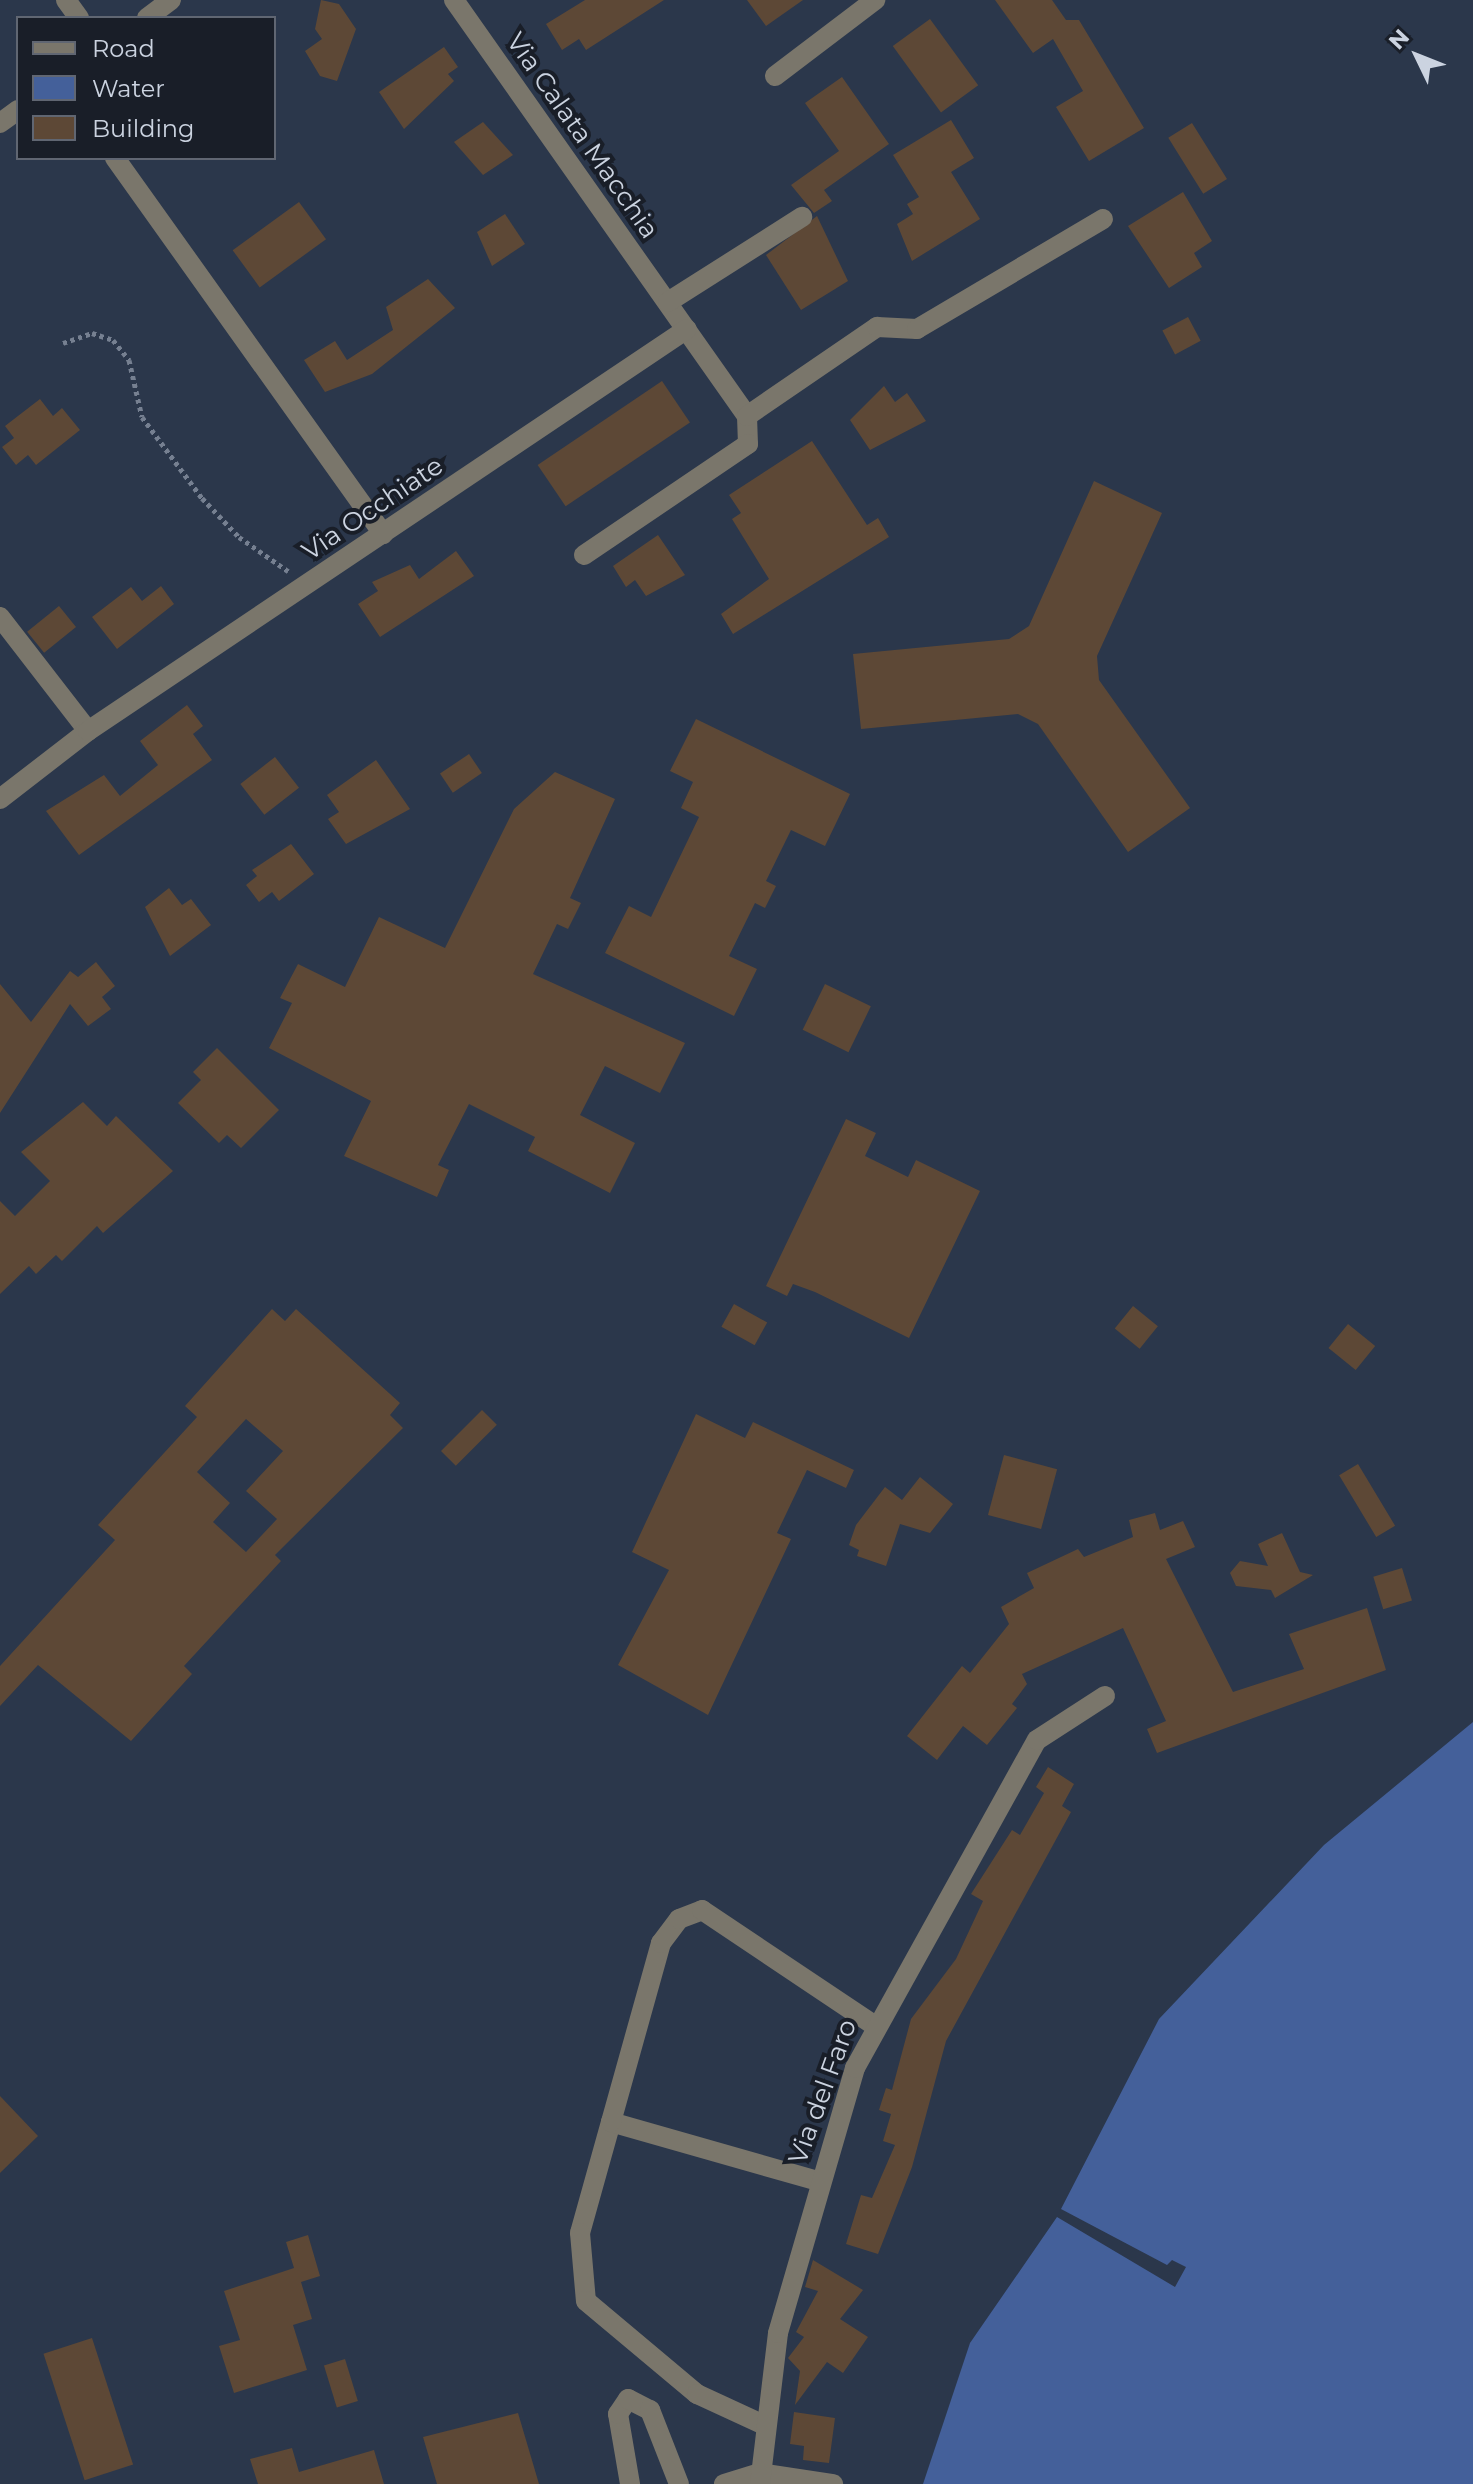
<!DOCTYPE html>
<style>
body{margin:0}
#map{position:relative;width:1473px;height:2484px;overflow:hidden;background:#2b374b;font-family:Montserrat,sans-serif}
div>[style]{position:absolute}
.water>*{inset:0;background:#44609a}
.building>*{inset:0;background:#5d4836;transform-origin:0 0}
.path>*{height:5px;margin-top:-2.5px;transform-origin:0;background:repeating-linear-gradient(90deg,#768091 0 4px,transparent 0 8px)}
.minor>*{height:20px;margin:-10px;padding:0 10px;transform-origin:10px;border-radius:10px;background:#7a766b}
span{translate:-50% -50%;white-space:nowrap;text-align:center;line-height:1.15;-webkit-text-stroke:8px #191e28;paint-order:stroke}
.street-label{font-size:26px;color:#cbd3e0}
.legend{position:absolute;left:16px;top:16px;width:260px;height:144px;box-sizing:border-box;background:#191e28;border:2px solid #606672;margin:0;padding:10px 14px;list-style:none;font-size:24px;color:#cbd3e0}
.legend li{display:flex;align-items:center;gap:16px;height:40px}
.legend b{width:40px;border:2px solid #606672}
.north{position:absolute;left:1377px;top:16px;width:80px;height:80px;-webkit-text-stroke:6px #191e28;paint-order:stroke;rotate:313deg;font-size:22px;font-weight:700;line-height:32px;text-align:center;color:#cbd3e0}
.north::after{content:'';display:block;margin:auto;width:28px;height:36px;background:#cbd3e0;clip-path:polygon(50% 0,100% 100%,50% 72%,0 100%)}
</style>
<div id="map">
<div class="water">
<div style="clip-path:polygon(1473px 1722px,1473px 2484px,923px 2484px,970px 2343px,1057px 2217px,1175px 2287px,1186px 2267px,1172px 2260px,1167px 2265px,1061px 2209px,1159px 2019px,1324px 1845px)"></div>
</div>
<div class="building">
<div style="clip-path:polygon(321px 0,339px 4px,356px 29px,337px 81px,320px 76px,305px 51px,322px 39px,315px 29px)"></div>
<div style="clip-path:polygon(585px 0,664px 0,586px 50px,579px 39px,562px 50px,546px 24px)"></div>
<div style="clip-path:polygon(747px 0,803px 0,766px 26px)"></div>
<div style="clip-path:polygon(995px 0,1052px 0,1066px 20px,1079px 20px,1144px 128px,1089px 161px,1056px 107px,1083px 91px,1053px 39px,1033px 53px)"></div>
<div style="left:930px;top:19px;width:82px;height:46px;rotate:54deg"></div>
<div style="clip-path:polygon(444px 47px,458px 67px,448px 74px,454px 81px,404px 129px,379px 92px)"></div>
<div style="clip-path:polygon(842px 77px,889px 144px,824px 190px,832px 201px,814px 213px,791px 185px,839px 151px,805px 103px)"></div>
<div style="clip-path:polygon(951px 120px,974px 158px,951px 172px,980px 219px,912px 261px,897px 224px,913px 214px,907px 204px,919px 197px,893px 155px)"></div>
<div style="clip-path:polygon(483px 122px,513px 155px,483px 175px,454px 142px)"></div>
<div style="left:1192px;top:123px;width:66px;height:28px;rotate:58deg"></div>
<div style="clip-path:polygon(1183px 192px,1212px 241px,1194px 253px,1202px 267px,1169px 288px,1128px 226px)"></div>
<div style="left:299px;top:202px;width:46px;height:82px;rotate:54deg"></div>
<div style="clip-path:polygon(505px 214px,525px 244px,492px 266px,477px 232px)"></div>
<div style="clip-path:polygon(817px 216px,848px 281px,801px 310px,766px 255px)"></div>
<div style="clip-path:polygon(428px 279px,455px 308px,372px 374px,325px 392px,304px 360px,335px 341px,347px 360px,393px 330px,386px 307px)"></div>
<div style="left:1188px;top:317px;width:27px;height:29px;rotate:62deg"></div>
<div style="left:662px;top:381px;width:50px;height:150px;rotate:56deg"></div>
<div style="clip-path:polygon(884px 386px,895px 402px,907px 393px,926px 421px,870px 450px,850px 420px)"></div>
<div style="clip-path:polygon(40px 399px,53px 416px,62px 408px,80px 430px,36px 465px,28px 455px,16px 465px,2px 447px,14px 438px,5px 426px)"></div>
<div style="clip-path:polygon(812px 441px,867px 525px,878px 518px,889px 537px,733px 634px,721px 614px,769px 579px,732px 519px,741px 513px,729px 495px)"></div>
<div style="clip-path:polygon(1094px 481px,1162px 513px,1097px 656px,1099px 680px,1190px 808px,1128px 852px,1038px 724px,1018px 714px,861px 729px,853px 654px,1009px 639px,1029px 626px)"></div>
<div style="clip-path:polygon(658px 535px,685px 575px,646px 596px,635px 580px,626px 587px,613px 566px)"></div>
<div style="clip-path:polygon(456px 551px,474px 576px,380px 637px,358px 604px,378px 591px,372px 582px,410px 565px,419px 579px)"></div>
<div style="clip-path:polygon(161px 586px,174px 604px,117px 649px,92px 617px,131px 587px,142px 601px)"></div>
<div style="left:59px;top:606px;width:27px;height:41px;rotate:51deg"></div>
<div style="clip-path:polygon(187px 705px,203px 726px,193px 734px,212px 760px,79px 855px,46px 811px,104px 775px,120px 796px,158px 765px,140px 741px)"></div>
<div style="clip-path:polygon(696px 719px,850px 794px,825px 846px,791px 830px,766px 881px,776px 886px,765px 908px,755px 903px,729px 956px,757px 969px,734px 1016px,605px 953px,629px 906px,651px 917px,699px 817px,681px 808px,693px 782px,670px 771px)"></div>
<div style="left:469px;top:754px;width:23px;height:35px;rotate:56deg"></div>
<div style="left:275px;top:757px;width:39px;height:44px;rotate:52deg"></div>
<div style="clip-path:polygon(376px 760px,410px 809px,346px 844px,328px 819px,339px 812px,327px 795px)"></div>
<div style="clip-path:polygon(555px 772px,615px 799px,570px 898px,581px 903px,568px 929px,557px 924px,533px 974px,685px 1043px,660px 1093px,605px 1066px,580px 1115px,635px 1143px,610px 1193px,528px 1151px,535px 1137px,469px 1104px,438px 1165px,449px 1170px,437px 1197px,344px 1156px,371px 1101px,269px 1048px,292px 1003px,280px 998px,298px 964px,345px 987px,379px 917px,445px 948px,514px 809px)"></div>
<div style="clip-path:polygon(291px 844px,314px 874px,279px 901px,272px 892px,259px 902px,246px 885px,257px 876px,252px 870px)"></div>
<div style="clip-path:polygon(169px 888px,182px 905px,191px 899px,211px 925px,170px 956px,145px 907px)"></div>
<div style="clip-path:polygon(96px 962px,115px 986px,102px 997px,111px 1009px,88px 1026px,70px 1004px,0 1113px,0 984px,31px 1022px,70px 971px,78px 977px)"></div>
<div style="left:825px;top:984px;width:51px;height:51px;rotate:26deg"></div>
<div style="clip-path:polygon(217px 1048px,279px 1110px,241px 1148px,227px 1135px,219px 1143px,178px 1103px,201px 1080px,193px 1072px)"></div>
<div style="clip-path:polygon(83px 1102px,107px 1126px,116px 1116px,173px 1171px,103px 1233px,97px 1226px,62px 1261px,56px 1255px,36px 1274px,29px 1266px,0 1294px,0 1201px,15px 1216px,50px 1181px,21px 1152px)"></div>
<div style="clip-path:polygon(846px 1119px,876px 1133px,865px 1156px,908px 1177px,916px 1160px,980px 1191px,909px 1338px,815px 1292px,793px 1284px,787px 1296px,766px 1286px)"></div>
<div style="left:734px;top:1304px;width:38px;height:26px;rotate:29deg"></div>
<div style="left:1133px;top:1306px;width:32px;height:29px;rotate:39deg"></div>
<div style="clip-path:polygon(evenodd,272px 1309px,285px 1321px,296px 1309px,400px 1403px,390px 1415px,403px 1428px,275px 1555px,281px 1561px,184px 1666px,192px 1674px,131px 1741px,38px 1665px,0 1706px,0 1666px,115px 1540px,98px 1525px,197px 1417px,185px 1406px,272px 1309px,246px 1419px,283px 1451px,246px 1491px,277px 1519px,246px 1552px,213px 1522px,230px 1503px,197px 1472px,246px 1419px)"></div>
<div style="left:1348px;top:1324px;width:35px;height:31px;rotate:39deg"></div>
<div style="left:482px;top:1410px;width:21px;height:58px;rotate:45deg"></div>
<div style="clip-path:polygon(696px 1414px,745px 1438px,753px 1422px,854px 1470px,846px 1488px,807px 1470px,777px 1533px,791px 1539px,708px 1715px,618px 1665px,669px 1570px,632px 1552px)"></div>
<div style="left:1004px;top:1455px;width:55px;height:62px;rotate:15deg"></div>
<div style="left:1358px;top:1464px;width:72px;height:22px;rotate:59deg"></div>
<div style="clip-path:polygon(920px 1477px,953px 1504px,930px 1533px,900px 1524px,886px 1566px,857px 1556px,859px 1550px,849px 1545px,856px 1525px,885px 1487px,902px 1500px)"></div>
<div style="clip-path:polygon(1155px 1513px,1160px 1530px,1183px 1521px,1195px 1547px,1166px 1559px,1233px 1692px,1304px 1669px,1289px 1634px,1367px 1608px,1386px 1670px,1157px 1753px,1147px 1729px,1166px 1721px,1123px 1628px,1022px 1674px,1027px 1684px,1012px 1704px,1017px 1708px,987px 1745px,963px 1726px,937px 1760px,907px 1736px,962px 1666px,970px 1673px,1009px 1624px,1001px 1607px,1034px 1588px,1027px 1573px,1078px 1549px,1084px 1557px,1133px 1537px,1129px 1520px)"></div>
<div style="clip-path:polygon(1282px 1533px,1300px 1572px,1313px 1575px,1275px 1598px,1271px 1590px,1236px 1586px,1230px 1573px,1240px 1561px,1268px 1566px,1258px 1544px)"></div>
<div style="left:1402px;top:1568px;width:34px;height:30px;rotate:73deg"></div>
<div style="clip-path:polygon(1048px 1767px,1074px 1784px,1062px 1806px,1071px 1812px,946px 2041px,912px 2167px,878px 2254px,846px 2244px,861px 2195px,872px 2198px,895px 2145px,883px 2141px,891px 2114px,879px 2110px,886px 2088px,892px 2090px,911px 2019px,956px 1959px,983px 1901px,971px 1894px,1012px 1830px,1020px 1835px,1044px 1793px,1036px 1787px)"></div>
<div style="clip-path:polygon(0 2096px,38px 2136px,0 2173px)"></div>
<div style="clip-path:polygon(308px 2235px,320px 2276px,301px 2282px,312px 2319px,293px 2325px,307px 2370px,234px 2393px,219px 2346px,240px 2340px,224px 2291px,294px 2268px,286px 2242px)"></div>
<div style="clip-path:polygon(813px 2260px,863px 2290px,840px 2319px,868px 2337px,843px 2373px,827px 2362px,795px 2405px,800px 2371px,788px 2358px,804px 2337px,796px 2332px,818px 2291px,805px 2287px)"></div>
<div style="left:92px;top:2338px;width:133px;height:51px;rotate:72deg"></div>
<div style="left:345px;top:2359px;width:44px;height:22px;rotate:73deg"></div>
<div style="clip-path:polygon(794px 2412px,835px 2418px,829px 2463px,803px 2460px,804px 2446px,790px 2444px)"></div>
<div style="clip-path:polygon(518px 2413px,539px 2484px,437px 2484px,423px 2437px)"></div>
<div style="clip-path:polygon(292px 2448px,299px 2472px,374px 2450px,384px 2484px,258px 2484px,250px 2459px)"></div>
</div>
<div class="path">
<div style="left:63px;top:343px;width:31px;rotate:-19deg"></div>
<div style="left:92px;top:333px;width:22px;rotate:18deg"></div>
<div style="left:113px;top:340px;width:26px;rotate:51deg"></div>
<div style="left:129px;top:360px;width:58px;rotate:77.2deg"></div>
<div style="left:142px;top:417px;width:101px;rotate:53.5deg"></div>
<div style="left:202px;top:498px;width:54px;rotate:46.5deg"></div>
<div style="left:239px;top:537px;width:60px;rotate:34.8deg"></div>
</div>
<div class="minor">
<div style="left:66px;top:0;width:22px;rotate:54deg"></div>
<div style="left:454px;top:0;width:509px;rotate:54.84deg"></div>
<div style="left:747px;top:416px;width:28px;rotate:88deg"></div>
<div style="left:748px;top:444px;width:198px;rotate:145.9deg"></div>
<div style="left:147px;top:18px;width:30px;rotate:-37deg"></div>
<div style="left:775px;top:76px;width:126px;rotate:-37.2deg"></div>
<div style="left:0;top:123px;width:22px;rotate:-36deg"></div>
<div style="left:115px;top:158px;width:462px;rotate:54.5deg"></div>
<div style="left:668px;top:302px;width:159px;rotate:-32.4deg"></div>
<div style="left:747px;top:416px;width:158px;rotate:-34.4deg"></div>
<div style="left:877px;top:327px;width:40px;rotate:2.9deg"></div>
<div style="left:917px;top:329px;width:216px;rotate:-30.6deg"></div>
<div style="left:0;top:617px;width:144px;rotate:52.3deg"></div>
<div style="left:0;top:799px;width:111px;rotate:-37.7deg"></div>
<div style="left:88px;top:731px;width:721px;rotate:-33.87deg"></div>
<div style="left:611px;top:2122px;width:115px;rotate:105.6deg"></div>
<div style="left:580px;top:2233px;width:68px;rotate:85deg"></div>
<div style="left:586px;top:2301px;width:145px;rotate:40deg"></div>
<div style="left:697px;top:2394px;width:74px;rotate:24.8deg"></div>
<div style="left:818px;top:2181px;width:215px;rotate:-164.1deg"></div>
<div style="left:611px;top:2122px;width:186px;rotate:-74.4deg"></div>
<div style="left:661px;top:1943px;width:30px;rotate:-53deg"></div>
<div style="left:679px;top:1919px;width:25px;rotate:-21deg"></div>
<div style="left:702px;top:1910px;width:207px;rotate:33.8deg"></div>
<div style="left:630px;top:2484px;width:71px;rotate:-99.7deg"></div>
<div style="left:618px;top:2414px;width:18px;rotate:-56deg"></div>
<div style="left:628px;top:2399px;width:25px;rotate:27deg"></div>
<div style="left:650px;top:2410px;width:79px;rotate:68.6deg"></div>
<div style="left:724px;top:2484px;width:38px;rotate:-17deg"></div>
<div style="left:760px;top:2473px;width:74px;rotate:8.6deg"></div>
<div style="left:760px;top:2484px;width:152px;rotate:-83.2deg"></div>
<div style="left:778px;top:2333px;width:276px;rotate:-73.8deg"></div>
<div style="left:855px;top:2068px;width:375px;rotate:-61deg"></div>
<div style="left:1037px;top:1740px;width:81px;rotate:-32.9deg"></div>
</div>
<div class="street-label">
<span style="left:582px;top:136px;rotate:55deg">Via Calata Macchia</span>
<span style="left:373px;top:509px;rotate:-34deg">Via Occhiate</span>
<span style="left:823px;top:2092px;rotate:-70deg">Via del Faro</span>
</div>
<ul class="legend">
<li><b style="height:10px;background:#7a766b"></b>Road</li>
<li><b style="height:22px;background:#44609a"></b>Water</li>
<li><b style="height:22px;background:#5d4836"></b>Building</li>
</ul>
<div class="north">N</div>
</div>
